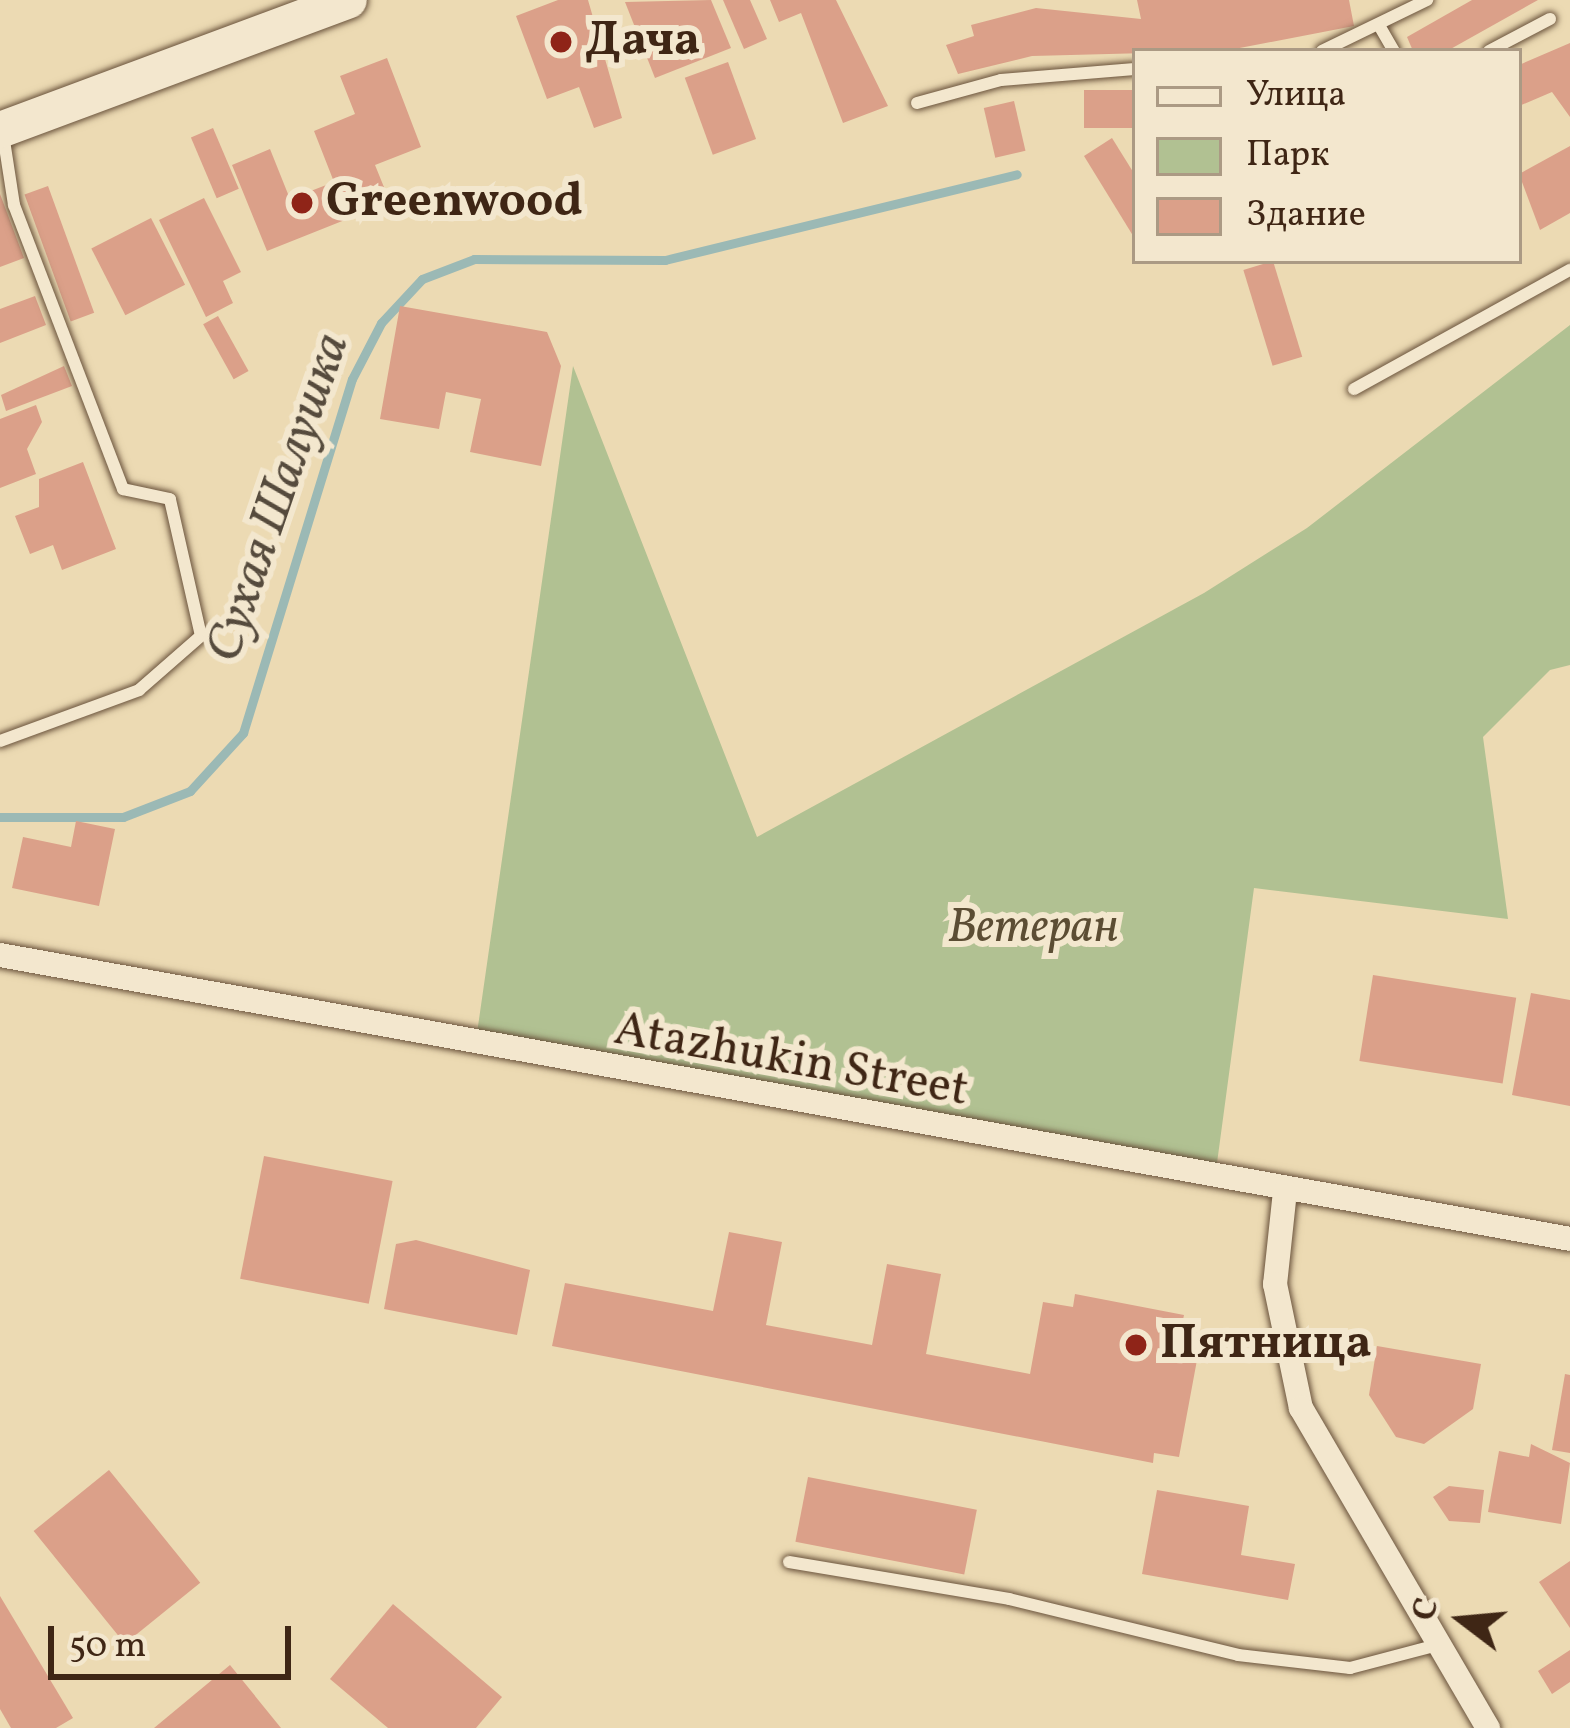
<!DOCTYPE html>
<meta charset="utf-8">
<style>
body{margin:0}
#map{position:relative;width:1570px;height:1728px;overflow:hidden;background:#ecdab3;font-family:Vollkorn,serif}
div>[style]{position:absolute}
.green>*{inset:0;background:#b1c192}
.stream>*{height:9px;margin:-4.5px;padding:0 4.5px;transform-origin:4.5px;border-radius:4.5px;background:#9bb9b5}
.building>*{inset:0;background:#dba089;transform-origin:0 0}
.roads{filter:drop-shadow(0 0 3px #6a533c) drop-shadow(0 0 3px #6a533c)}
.lane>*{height:12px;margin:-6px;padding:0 6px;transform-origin:6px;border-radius:6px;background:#f3e7ce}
.street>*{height:24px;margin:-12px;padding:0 12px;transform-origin:12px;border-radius:12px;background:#f3e7ce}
.secondary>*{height:36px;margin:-18px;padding:0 18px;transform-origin:18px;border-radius:18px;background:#f3e7ce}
.dots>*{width:33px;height:33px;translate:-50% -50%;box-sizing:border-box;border:6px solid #f3e7ce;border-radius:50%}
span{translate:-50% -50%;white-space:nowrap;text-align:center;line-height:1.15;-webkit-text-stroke:12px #f3e7ce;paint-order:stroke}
.poi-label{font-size:48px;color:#3f2615;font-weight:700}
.left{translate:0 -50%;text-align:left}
.park-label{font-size:48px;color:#5c4d34;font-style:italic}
.street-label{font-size:48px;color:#3f2615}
.water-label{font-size:51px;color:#564b3d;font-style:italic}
.legend{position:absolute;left:1132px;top:48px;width:390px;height:216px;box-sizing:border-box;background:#f3e7ce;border:3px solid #ab9a84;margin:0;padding:15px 21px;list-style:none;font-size:36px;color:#3f2615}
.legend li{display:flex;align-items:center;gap:24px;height:60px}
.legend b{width:60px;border:3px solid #ab9a84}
.north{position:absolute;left:1402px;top:1560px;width:120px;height:120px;-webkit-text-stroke:9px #f3e7ce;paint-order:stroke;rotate:286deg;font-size:33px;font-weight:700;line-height:48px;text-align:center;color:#3f2615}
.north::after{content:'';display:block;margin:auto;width:42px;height:54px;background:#3f2615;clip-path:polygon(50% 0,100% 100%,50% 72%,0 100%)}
.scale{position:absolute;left:48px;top:1626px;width:243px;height:54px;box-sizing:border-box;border:6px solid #3f2615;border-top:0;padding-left:15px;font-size:36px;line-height:42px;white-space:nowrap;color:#3f2615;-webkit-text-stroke:9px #f3e7ce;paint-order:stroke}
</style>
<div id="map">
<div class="green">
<div style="clip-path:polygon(1570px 325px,1570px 665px,1550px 670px,1483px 737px,1508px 919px,1254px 888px,1215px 1178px,475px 1047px,573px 366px,757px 837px,1204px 593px,1307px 528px)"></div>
</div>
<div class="stream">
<div style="left:0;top:817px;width:123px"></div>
<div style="left:123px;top:817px;width:72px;rotate:-21.2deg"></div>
<div style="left:190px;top:791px;width:79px;rotate:-47.6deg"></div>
<div style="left:243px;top:733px;width:370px;rotate:-72.9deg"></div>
<div style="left:352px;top:379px;width:63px;rotate:-62.6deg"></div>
<div style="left:381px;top:323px;width:60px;rotate:-47deg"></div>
<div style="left:422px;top:279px;width:56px;rotate:-21deg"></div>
<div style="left:474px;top:259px;width:191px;rotate:0.3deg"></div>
<div style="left:665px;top:260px;width:362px;rotate:-13.7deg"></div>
</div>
<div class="building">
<div style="clip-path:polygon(558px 0,588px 0,622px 118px,594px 128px,579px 87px,547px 99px,516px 16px)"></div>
<div style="clip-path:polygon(711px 0,731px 48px,655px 78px,625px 2px)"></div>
<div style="clip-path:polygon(723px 0,750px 0,767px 39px,744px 49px)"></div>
<div style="clip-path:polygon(770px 0,836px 0,888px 106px,843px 123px,801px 13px,779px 22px)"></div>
<div style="clip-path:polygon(1137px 0,1349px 0,1354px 26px,1224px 51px,1032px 56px,958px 74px,946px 45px,974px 36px,971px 25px,1036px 8px,1141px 19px)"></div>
<div style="clip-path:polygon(1472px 0,1538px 0,1447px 51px,1413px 51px,1407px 37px)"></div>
<div style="clip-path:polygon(1570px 43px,1570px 117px,1552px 92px,1519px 106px,1519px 65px)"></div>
<div style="clip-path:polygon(387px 58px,421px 147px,375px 165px,390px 202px,267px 251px,232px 165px,270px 149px,290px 199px,334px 182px,314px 131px,355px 114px,340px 76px)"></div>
<div style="left:728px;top:62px;width:82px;height:46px;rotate:70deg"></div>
<div style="left:1084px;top:90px;width:51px;height:38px"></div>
<div style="left:1014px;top:101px;width:51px;height:31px;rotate:77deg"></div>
<div style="left:213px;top:128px;width:66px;height:24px;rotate:67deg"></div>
<div style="clip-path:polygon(1112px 138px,1135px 175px,1135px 239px,1084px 156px)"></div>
<div style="clip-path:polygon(1570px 146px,1570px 213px,1540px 230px,1519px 174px)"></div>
<div style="left:48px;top:186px;width:135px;height:25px;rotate:70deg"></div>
<div style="clip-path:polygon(0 194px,24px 258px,0 267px)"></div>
<div style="clip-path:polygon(204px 198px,241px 272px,223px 281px,233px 303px,206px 317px,159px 220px)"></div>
<div style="left:151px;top:218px;width:75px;height:67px;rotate:63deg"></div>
<div style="left:1273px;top:261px;width:100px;height:31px;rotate:73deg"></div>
<div style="clip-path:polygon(35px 296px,46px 325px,0 343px,0 309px)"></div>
<div style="clip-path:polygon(400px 306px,547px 332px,561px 366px,541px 466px,470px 452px,481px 399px,446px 392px,439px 429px,380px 419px)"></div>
<div style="left:218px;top:316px;width:63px;height:17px;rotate:61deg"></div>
<div style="clip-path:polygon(64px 366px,72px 386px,6px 411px,1px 395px)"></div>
<div style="clip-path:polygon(36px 405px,42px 422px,27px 449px,36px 474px,0 488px,0 419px)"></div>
<div style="clip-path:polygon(83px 462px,116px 549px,62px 570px,53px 545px,30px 554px,15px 516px,39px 507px,39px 479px)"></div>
<div style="clip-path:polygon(76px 821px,115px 829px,99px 906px,12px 888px,23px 837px,71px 847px)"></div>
<div style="left:1373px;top:975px;width:145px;height:87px;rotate:9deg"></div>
<div style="clip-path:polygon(1531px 993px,1570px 1000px,1570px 1106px,1512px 1095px)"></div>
<div style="left:264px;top:1156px;width:131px;height:125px;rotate:11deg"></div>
<div style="clip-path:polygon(729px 1232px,782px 1242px,766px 1325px,872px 1345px,887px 1264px,941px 1274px,926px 1354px,1030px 1374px,1043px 1302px,1073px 1307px,1075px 1294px,1184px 1315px,1181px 1329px,1202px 1333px,1179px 1457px,1154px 1453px,1153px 1463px,552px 1346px,565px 1283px,713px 1311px)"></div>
<div style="clip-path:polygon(416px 1240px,530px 1270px,517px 1335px,384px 1309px,396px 1244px)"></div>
<div style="clip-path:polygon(1377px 1346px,1481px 1364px,1473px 1409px,1424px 1444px,1396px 1437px,1369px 1395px)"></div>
<div style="clip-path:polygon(1565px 1374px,1570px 1375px,1570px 1453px,1552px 1450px)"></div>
<div style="clip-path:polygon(1531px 1444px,1570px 1463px,1561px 1524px,1488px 1512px,1499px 1451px,1529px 1457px)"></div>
<div style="left:109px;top:1470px;width:145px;height:97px;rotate:51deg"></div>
<div style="left:808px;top:1477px;width:172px;height:66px;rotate:11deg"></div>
<div style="clip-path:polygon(1449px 1486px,1484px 1490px,1480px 1523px,1449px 1521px,1433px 1497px)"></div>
<div style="clip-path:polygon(1157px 1490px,1249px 1506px,1241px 1555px,1295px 1564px,1288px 1600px,1142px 1574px)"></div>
<div style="clip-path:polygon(1570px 1561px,1570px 1628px,1539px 1582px)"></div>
<div style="clip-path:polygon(0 1596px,73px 1718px,56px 1728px,11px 1728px,0 1709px)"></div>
<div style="clip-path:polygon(393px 1604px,502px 1697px,476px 1728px,388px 1728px,330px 1679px)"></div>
<div style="clip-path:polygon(1570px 1650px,1570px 1682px,1552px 1694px,1538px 1671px)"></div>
<div style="clip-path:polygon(230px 1665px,281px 1728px,154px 1728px)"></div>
</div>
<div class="roads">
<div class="lane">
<div style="left:1380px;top:27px;width:28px;rotate:60deg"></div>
<div style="left:1322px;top:51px;width:117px;rotate:-25.9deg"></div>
<div style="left:1489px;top:51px;width:69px;rotate:-27.7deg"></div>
<div style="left:917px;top:103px;width:87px;rotate:-15.3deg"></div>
<div style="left:1001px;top:80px;width:134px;rotate:-4.7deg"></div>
<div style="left:1354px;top:389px;width:247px;rotate:-28.9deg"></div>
<div style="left:0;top:741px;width:148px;rotate:-20.1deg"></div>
<div style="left:139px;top:690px;width:82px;rotate:-41.1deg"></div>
<div style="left:201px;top:636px;width:140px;rotate:-102.8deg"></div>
<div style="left:170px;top:499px;width:48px;rotate:-168deg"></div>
<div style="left:123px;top:489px;width:304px;rotate:-111deg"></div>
<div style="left:14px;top:205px;width:72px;rotate:-98.8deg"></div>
<div style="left:789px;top:1562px;width:223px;rotate:9.5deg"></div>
<div style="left:1009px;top:1599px;width:236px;rotate:13.7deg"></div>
<div style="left:1238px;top:1655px;width:113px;rotate:6.6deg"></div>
<div style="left:1350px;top:1668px;width:87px;rotate:-14.7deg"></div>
</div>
<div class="street">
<div style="left:0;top:955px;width:1595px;rotate:10.25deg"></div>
<div style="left:1285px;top:1191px;width:94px;rotate:96.1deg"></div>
<div style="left:1275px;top:1284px;width:127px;rotate:78.2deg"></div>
<div style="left:1301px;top:1408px;width:371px;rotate:59.7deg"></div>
</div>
<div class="secondary">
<div style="left:0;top:130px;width:372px;rotate:-20.4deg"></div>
</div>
</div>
<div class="dots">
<div style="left:561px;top:42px;background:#8f2418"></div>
<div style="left:302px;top:203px;background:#8f2418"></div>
<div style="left:1136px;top:1345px;background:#8f2418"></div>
</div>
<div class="poi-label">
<span class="left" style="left:585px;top:42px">Дача</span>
<span class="left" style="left:326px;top:203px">Greenwood</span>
<span class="left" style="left:1160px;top:1345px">Пятница</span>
</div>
<div class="park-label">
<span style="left:1033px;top:929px">Ветеран</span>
</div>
<div class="street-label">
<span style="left:791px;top:1061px;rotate:10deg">Atazhukin Street</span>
</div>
<div class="water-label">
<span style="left:280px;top:498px;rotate:-71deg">Сухая Шалушка</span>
</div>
<ul class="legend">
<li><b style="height:15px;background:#f3e7ce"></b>Улица</li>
<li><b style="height:33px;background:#b1c192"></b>Парк</li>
<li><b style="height:33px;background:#dba089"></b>Здание</li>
</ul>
<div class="north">С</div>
<div class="scale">50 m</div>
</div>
